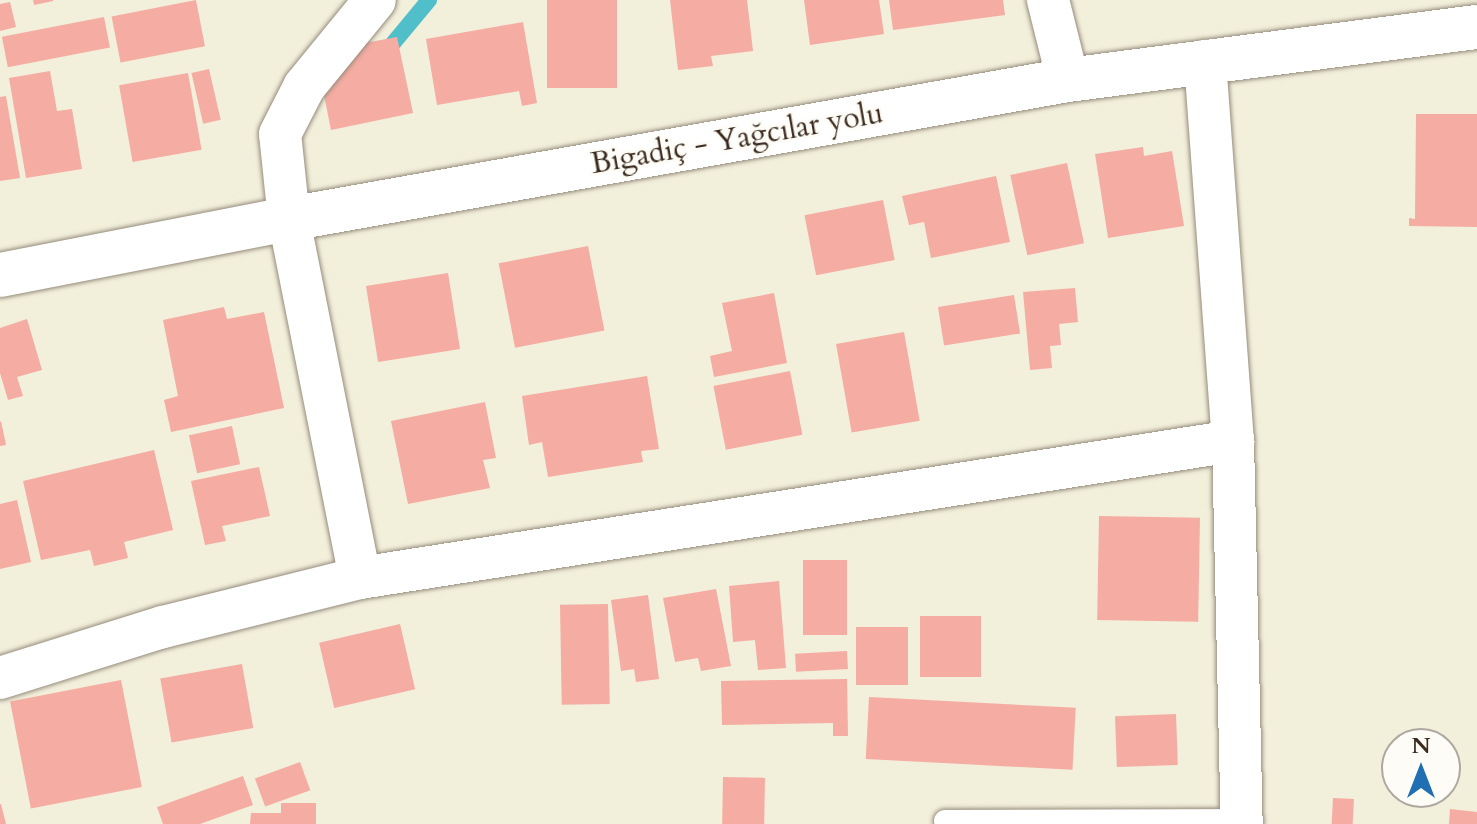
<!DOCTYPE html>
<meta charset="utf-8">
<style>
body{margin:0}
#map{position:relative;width:1477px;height:824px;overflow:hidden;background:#f2efdb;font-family:Cardo,serif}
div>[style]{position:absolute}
.stream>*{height:16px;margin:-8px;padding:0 8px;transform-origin:8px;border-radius:8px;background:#51bfc9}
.building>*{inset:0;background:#f5aca3;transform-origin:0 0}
.roads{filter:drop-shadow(0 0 2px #968c7c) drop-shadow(0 0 2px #968c7c)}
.service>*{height:22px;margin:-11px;padding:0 11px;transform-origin:11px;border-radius:11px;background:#fff}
.minor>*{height:42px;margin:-21px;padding:0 21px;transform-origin:21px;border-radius:21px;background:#fff}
.secondary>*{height:44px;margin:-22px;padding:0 22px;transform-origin:22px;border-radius:22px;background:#fff}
span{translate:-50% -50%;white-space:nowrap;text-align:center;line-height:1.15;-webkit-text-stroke:6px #fdfcf7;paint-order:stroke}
.street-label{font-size:30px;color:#3b2a1e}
.north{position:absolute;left:1381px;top:728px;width:80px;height:80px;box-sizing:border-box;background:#fdfcf7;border:2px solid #afa8a0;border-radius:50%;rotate:0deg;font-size:22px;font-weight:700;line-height:32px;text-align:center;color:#3b2a1e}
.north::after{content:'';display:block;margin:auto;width:28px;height:36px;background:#1f6fb2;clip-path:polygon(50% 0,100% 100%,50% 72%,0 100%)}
</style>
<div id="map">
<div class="stream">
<div style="left:385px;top:53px;width:69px;rotate:-50.3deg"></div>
</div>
<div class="building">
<div style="clip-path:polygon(33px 0,53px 0,53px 1px,34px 5px)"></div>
<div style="left:196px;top:0;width:47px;height:86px;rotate:79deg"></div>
<div style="left:547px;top:0;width:70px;height:88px"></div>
<div style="clip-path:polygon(670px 0,747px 0,753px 51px,711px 56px,713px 66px,678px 70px)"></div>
<div style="clip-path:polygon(804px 0,879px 0,884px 34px,810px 45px)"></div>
<div style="clip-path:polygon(889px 0,1003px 0,1005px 15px,893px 30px)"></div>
<div style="clip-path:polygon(10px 2px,16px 27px,0 31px,0 4px)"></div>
<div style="left:104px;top:17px;width:31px;height:104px;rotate:79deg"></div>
<div style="clip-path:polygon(523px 22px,537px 103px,522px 106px,519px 91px,437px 105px,426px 39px)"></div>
<div style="clip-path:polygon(397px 37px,413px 113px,331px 130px,324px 95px,365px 43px)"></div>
<div style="left:209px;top:69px;width:52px;height:18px;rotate:77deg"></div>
<div style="clip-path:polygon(50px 71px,57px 111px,72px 109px,82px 169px,26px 178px,9px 78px)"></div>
<div style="left:188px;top:73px;width:78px;height:70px;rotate:80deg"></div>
<div style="clip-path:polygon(6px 96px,20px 178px,0 181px,0 97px)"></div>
<div style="clip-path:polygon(1416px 114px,1477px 114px,1477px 227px,1409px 226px,1409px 218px,1415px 219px)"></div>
<div style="clip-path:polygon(1143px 147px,1144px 156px,1172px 151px,1184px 226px,1108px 238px,1095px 154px)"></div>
<div style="left:1067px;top:163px;width:82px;height:58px;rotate:78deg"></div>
<div style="clip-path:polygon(996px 176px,1010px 242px,931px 258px,924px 222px,909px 225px,902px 196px)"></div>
<div style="left:883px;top:200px;width:61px;height:80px;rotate:79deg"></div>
<div style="left:588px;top:246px;width:86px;height:91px;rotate:79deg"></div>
<div style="left:448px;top:273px;width:77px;height:83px;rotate:81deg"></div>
<div style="clip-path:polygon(1075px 288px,1078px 322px,1059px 324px,1061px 345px,1050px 346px,1052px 368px,1030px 370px,1023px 292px)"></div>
<div style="clip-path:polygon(774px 293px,787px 363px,714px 377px,710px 356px,732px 351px,722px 303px)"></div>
<div style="left:1014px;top:295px;width:39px;height:77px;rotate:81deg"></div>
<div style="clip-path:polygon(224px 307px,227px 319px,264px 312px,284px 408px,171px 432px,164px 400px,178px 396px,163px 320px)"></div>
<div style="clip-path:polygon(27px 319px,42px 370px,17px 377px,23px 396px,8px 400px,0 373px,0 328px)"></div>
<div style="left:904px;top:332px;width:90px;height:69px;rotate:80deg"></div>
<div style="left:790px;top:371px;width:65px;height:78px;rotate:79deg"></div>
<div style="clip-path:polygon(647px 376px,659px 449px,641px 451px,643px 462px,548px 477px,542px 442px,529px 445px,522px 396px)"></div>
<div style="clip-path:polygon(485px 402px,496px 458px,483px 460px,490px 488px,408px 504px,391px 421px)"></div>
<div style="clip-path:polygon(1px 421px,6px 445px,0 446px,0 422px)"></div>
<div style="left:232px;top:426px;width:39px;height:44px;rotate:78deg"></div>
<div style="clip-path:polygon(154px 450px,173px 530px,124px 542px,128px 558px,94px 566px,90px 550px,41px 560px,23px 481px)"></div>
<div style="clip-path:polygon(259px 467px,270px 516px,222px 526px,226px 541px,205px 545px,191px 481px)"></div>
<div style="clip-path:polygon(17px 500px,31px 562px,0 569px,0 504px)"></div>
<div style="left:1099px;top:516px;width:101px;height:104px;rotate:1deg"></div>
<div style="left:803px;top:560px;width:44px;height:75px"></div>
<div style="clip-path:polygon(779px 581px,786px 668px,758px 670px,755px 640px,733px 642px,729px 586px)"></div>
<div style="clip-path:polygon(716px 589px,731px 666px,701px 671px,698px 658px,675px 662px,663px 598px)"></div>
<div style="clip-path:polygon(648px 595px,659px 679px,636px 682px,634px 669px,621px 671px,611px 600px)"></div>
<div style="left:608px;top:604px;width:100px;height:48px;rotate:89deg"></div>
<div style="left:920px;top:616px;width:61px;height:61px"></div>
<div style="left:400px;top:624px;width:67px;height:83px;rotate:77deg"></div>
<div style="left:856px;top:627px;width:52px;height:58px"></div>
<div style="left:847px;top:651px;width:18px;height:52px;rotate:87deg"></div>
<div style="left:242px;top:664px;width:65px;height:83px;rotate:80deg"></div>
<div style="clip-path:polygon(847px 679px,848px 736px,833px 736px,833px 723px,722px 725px,721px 681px)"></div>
<div style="left:121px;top:680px;width:109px;height:113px;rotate:79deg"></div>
<div style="left:869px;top:697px;width:207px;height:62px;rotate:3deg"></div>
<div style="left:1176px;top:714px;width:51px;height:61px;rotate:88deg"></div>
<div style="left:300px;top:762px;width:30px;height:48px;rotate:70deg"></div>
<div style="clip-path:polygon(243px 776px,253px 805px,200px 824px,163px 824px,157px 807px)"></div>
<div style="left:723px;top:777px;width:42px;height:47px;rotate:1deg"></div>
<div style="left:1333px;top:798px;width:21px;height:26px;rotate:3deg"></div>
<div style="clip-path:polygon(281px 803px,316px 803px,316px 824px,250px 824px,251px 813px,281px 813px)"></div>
<div style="clip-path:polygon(0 804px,1px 804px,6px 824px,0 824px)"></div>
<div style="clip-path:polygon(1450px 809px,1477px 812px,1477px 824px,1449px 824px)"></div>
</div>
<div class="roads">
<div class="service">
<div style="left:945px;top:821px;width:297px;rotate:-0.2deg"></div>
</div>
<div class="minor">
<div style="left:1048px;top:0;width:82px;rotate:76deg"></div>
<div style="left:1205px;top:61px;width:381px;rotate:85.8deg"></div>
<div style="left:1233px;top:441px;width:383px;rotate:88.7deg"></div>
<div style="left:360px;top:578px;width:366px;rotate:-101.2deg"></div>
<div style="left:289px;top:219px;width:85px;rotate:-96deg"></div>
<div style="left:280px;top:134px;width:53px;rotate:-62.9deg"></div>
<div style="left:304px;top:87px;width:112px;rotate:-50.8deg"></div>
<div style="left:0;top:678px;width:171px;rotate:-17.4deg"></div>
<div style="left:163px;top:627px;width:203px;rotate:-14deg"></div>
<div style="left:360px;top:578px;width:884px;rotate:-8.92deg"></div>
</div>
<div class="secondary">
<div style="left:0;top:275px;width:294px;rotate:-11deg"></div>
<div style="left:289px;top:219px;width:791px;rotate:-10.12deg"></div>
<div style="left:1068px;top:80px;width:412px;rotate:-7.4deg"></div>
</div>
</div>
<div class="street-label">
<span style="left:737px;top:139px;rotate:-10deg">Bigadiç - Yağcılar yolu</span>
</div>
<div class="north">N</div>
</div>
